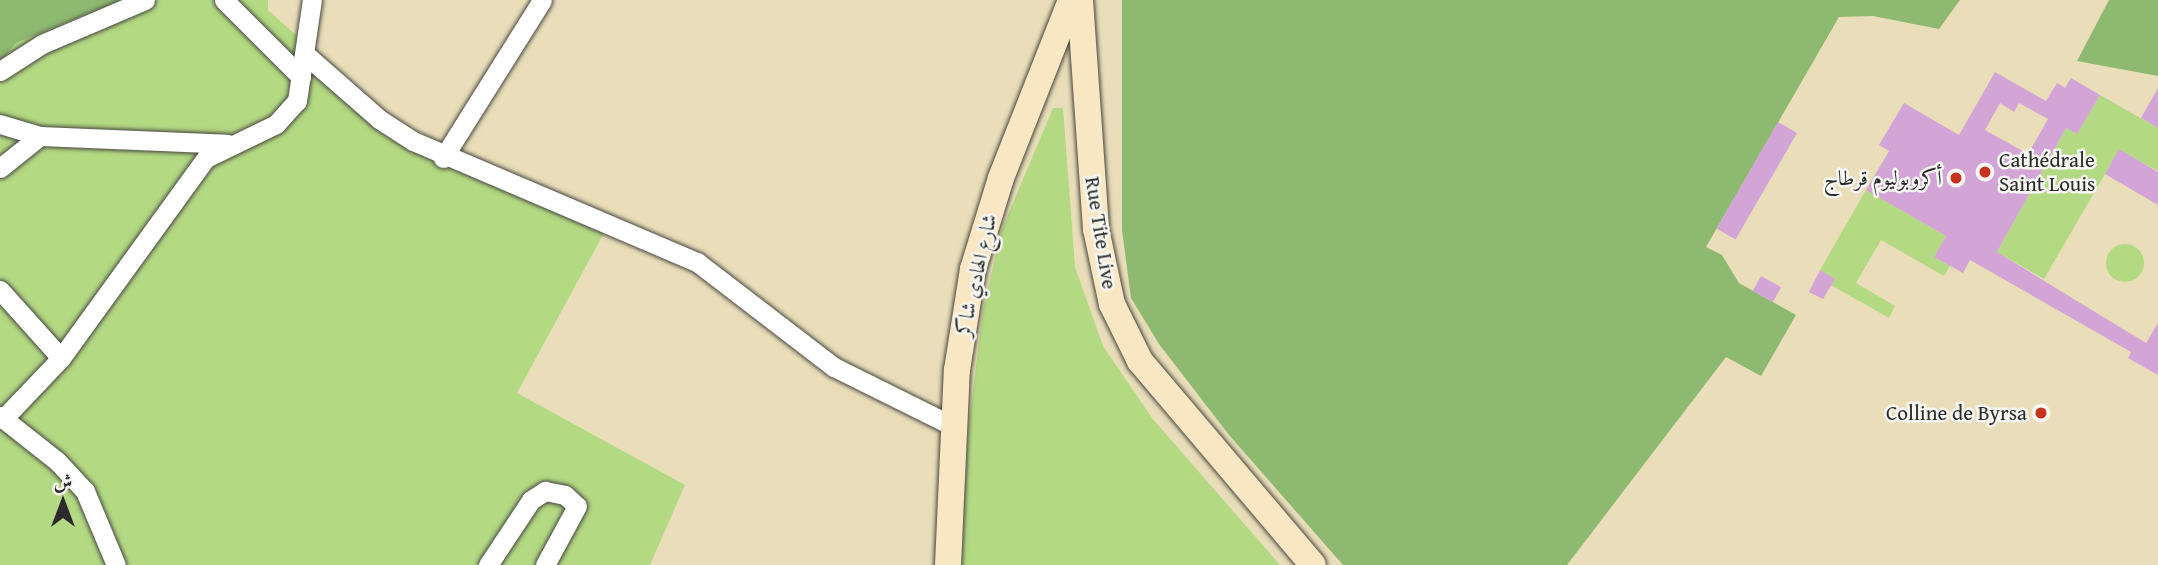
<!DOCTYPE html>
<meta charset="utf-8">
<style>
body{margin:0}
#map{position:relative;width:2158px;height:565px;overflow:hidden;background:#e9deb9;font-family:"Gentium Book Plus",Amiri,serif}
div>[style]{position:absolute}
.green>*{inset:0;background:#b3d983}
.round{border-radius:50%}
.forest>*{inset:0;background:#8eb971}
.building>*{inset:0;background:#d2a5d6;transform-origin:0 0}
.roads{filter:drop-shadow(0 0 2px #484640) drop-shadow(0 0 2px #484640)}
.street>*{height:19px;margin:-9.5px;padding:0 9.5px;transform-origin:9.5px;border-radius:9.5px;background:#fff}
.secondary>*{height:26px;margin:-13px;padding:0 13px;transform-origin:13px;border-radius:13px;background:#f9e7c3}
.dots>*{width:19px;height:19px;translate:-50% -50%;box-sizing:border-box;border:4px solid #f6f6f2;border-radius:50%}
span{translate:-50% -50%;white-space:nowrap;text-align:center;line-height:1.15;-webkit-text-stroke:5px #f6f6f2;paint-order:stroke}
.poi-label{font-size:21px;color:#2b2b2b}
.left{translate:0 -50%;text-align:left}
.right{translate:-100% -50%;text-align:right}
.street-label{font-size:21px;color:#2b2b2b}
.north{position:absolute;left:28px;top:467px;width:70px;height:70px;-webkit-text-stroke:5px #f6f6f2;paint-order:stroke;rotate:0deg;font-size:19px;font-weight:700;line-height:28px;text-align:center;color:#2b2b2b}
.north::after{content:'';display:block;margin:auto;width:24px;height:32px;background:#2b2b2b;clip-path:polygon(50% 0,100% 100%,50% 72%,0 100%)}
</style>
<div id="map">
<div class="green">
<div style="clip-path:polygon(120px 0,268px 0,268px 10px,393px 122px,563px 216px,604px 233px,517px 393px,685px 485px,650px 565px,0 565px,0 62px,16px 43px)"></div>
<div style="clip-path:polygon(2100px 95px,2158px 128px,2158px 171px,2119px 150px,2044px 279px,1997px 252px,2066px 128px,2077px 134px)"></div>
<div style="clip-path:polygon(1053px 108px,1063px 108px,1075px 267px,1103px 346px,1152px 418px,1280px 565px,961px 565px,968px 430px,983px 310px,1002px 229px)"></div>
<div style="clip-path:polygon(1866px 190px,1946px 236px,1934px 257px,1950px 266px,1944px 276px,1881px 240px,1856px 283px,1895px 306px,1889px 318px,1831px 285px,1835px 279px,1820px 270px)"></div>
<div class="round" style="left:2106px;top:244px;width:38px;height:38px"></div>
</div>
<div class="forest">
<div style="clip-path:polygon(0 0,120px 0,16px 43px,0 62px)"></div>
<div style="clip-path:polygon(1122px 0,1960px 0,1939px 29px,1873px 16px,1839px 17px,1706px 247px,1722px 255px,1739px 283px,1796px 315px,1761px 376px,1726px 357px,1567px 565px,1343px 565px,1229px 435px,1159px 344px,1131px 298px,1122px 230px)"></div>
<div style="clip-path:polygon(2109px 0,2158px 0,2158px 76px,2077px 61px)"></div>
</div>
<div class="building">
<div style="clip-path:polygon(evenodd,1995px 72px,2046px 101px,2057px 83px,2065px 88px,2071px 78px,2100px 95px,2077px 134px,2066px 128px,1997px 252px,2146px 343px,2158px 323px,2158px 375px,2128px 358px,2131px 352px,1970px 260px,1963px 273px,1934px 257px,1946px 236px,1866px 190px,1889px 151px,1879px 145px,1904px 103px,1959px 135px,1995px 72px,2000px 103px,2014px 112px,2019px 103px,2048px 119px,2028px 154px,1985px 130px,2000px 103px)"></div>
<div style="clip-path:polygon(2158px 88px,2158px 128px,2141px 118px)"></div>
<div style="left:1778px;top:122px;width:22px;height:123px;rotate:30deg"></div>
<div style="clip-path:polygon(2119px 149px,2158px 172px,2158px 205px,2105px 174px)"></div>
<div style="clip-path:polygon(1820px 270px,1835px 279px,1823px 299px,1809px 292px)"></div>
<div style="left:1761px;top:276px;width:23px;height:17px;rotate:29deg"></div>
</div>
<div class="roads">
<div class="street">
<div style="left:224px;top:0;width:109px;rotate:45deg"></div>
<div style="left:306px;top:55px;width:97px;rotate:41.2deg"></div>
<div style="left:379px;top:119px;width:40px;rotate:32.9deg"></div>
<div style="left:413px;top:141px;width:309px;rotate:23.1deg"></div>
<div style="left:697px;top:262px;width:173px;rotate:37.5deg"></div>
<div style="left:834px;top:367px;width:135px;rotate:26.4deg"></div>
<div style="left:0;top:71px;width:50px;rotate:-32.7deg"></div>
<div style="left:42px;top:44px;width:112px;rotate:-23.1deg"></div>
<div style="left:0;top:124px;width:42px;rotate:16.7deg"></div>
<div style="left:40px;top:136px;width:187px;rotate:2.4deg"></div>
<div style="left:443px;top:158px;width:186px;rotate:-57.9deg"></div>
<div style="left:0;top:168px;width:51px;rotate:-38.7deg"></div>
<div style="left:0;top:290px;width:91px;rotate:48.1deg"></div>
<div style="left:61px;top:358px;width:84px;rotate:133.6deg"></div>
<div style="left:61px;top:358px;width:247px;rotate:-54.1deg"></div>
<div style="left:206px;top:158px;width:78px;rotate:-25.9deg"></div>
<div style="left:276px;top:124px;width:31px;rotate:-48deg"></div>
<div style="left:297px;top:101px;width:102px;rotate:-81.6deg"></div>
<div style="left:0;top:416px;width:73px;rotate:38.3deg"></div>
<div style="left:57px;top:461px;width:41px;rotate:47deg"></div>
<div style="left:85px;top:491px;width:80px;rotate:67.3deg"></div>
<div style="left:488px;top:565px;width:78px;rotate:-56.5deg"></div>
<div style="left:531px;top:500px;width:17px;rotate:-33deg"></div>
<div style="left:545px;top:491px;width:20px;rotate:11deg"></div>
<div style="left:565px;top:495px;width:16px;rotate:43deg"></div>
<div style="left:577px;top:506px;width:67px;rotate:118.5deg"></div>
</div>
<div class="secondary">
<div style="left:1080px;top:0;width:230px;rotate:86deg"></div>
<div style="left:1096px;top:229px;width:77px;rotate:78deg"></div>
<div style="left:1112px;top:304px;width:64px;rotate:63.8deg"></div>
<div style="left:1140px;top:361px;width:267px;rotate:49.7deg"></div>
<div style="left:948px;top:565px;width:195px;rotate:-87.4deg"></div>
<div style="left:957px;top:370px;width:102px;rotate:-81deg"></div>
<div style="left:973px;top:269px;width:95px;rotate:-72.9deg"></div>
<div style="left:1001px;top:178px;width:191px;rotate:-68.5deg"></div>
</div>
</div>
<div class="dots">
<div style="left:1985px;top:172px;background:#c8321e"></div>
<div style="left:1956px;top:178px;background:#c8321e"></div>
<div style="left:2041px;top:413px;background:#c8321e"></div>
</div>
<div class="poi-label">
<span class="left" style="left:1999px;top:172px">Cathédrale<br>Saint Louis</span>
<span class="right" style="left:1942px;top:178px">أكروبوليوم قرطاج</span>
<span class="right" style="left:2027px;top:413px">Colline de Byrsa</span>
</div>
<div class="street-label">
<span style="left:1101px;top:233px;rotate:81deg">Rue Tite Live</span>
<span style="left:976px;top:275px;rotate:-77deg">شارع الهادي شاكر</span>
</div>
<div class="north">ش</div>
</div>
